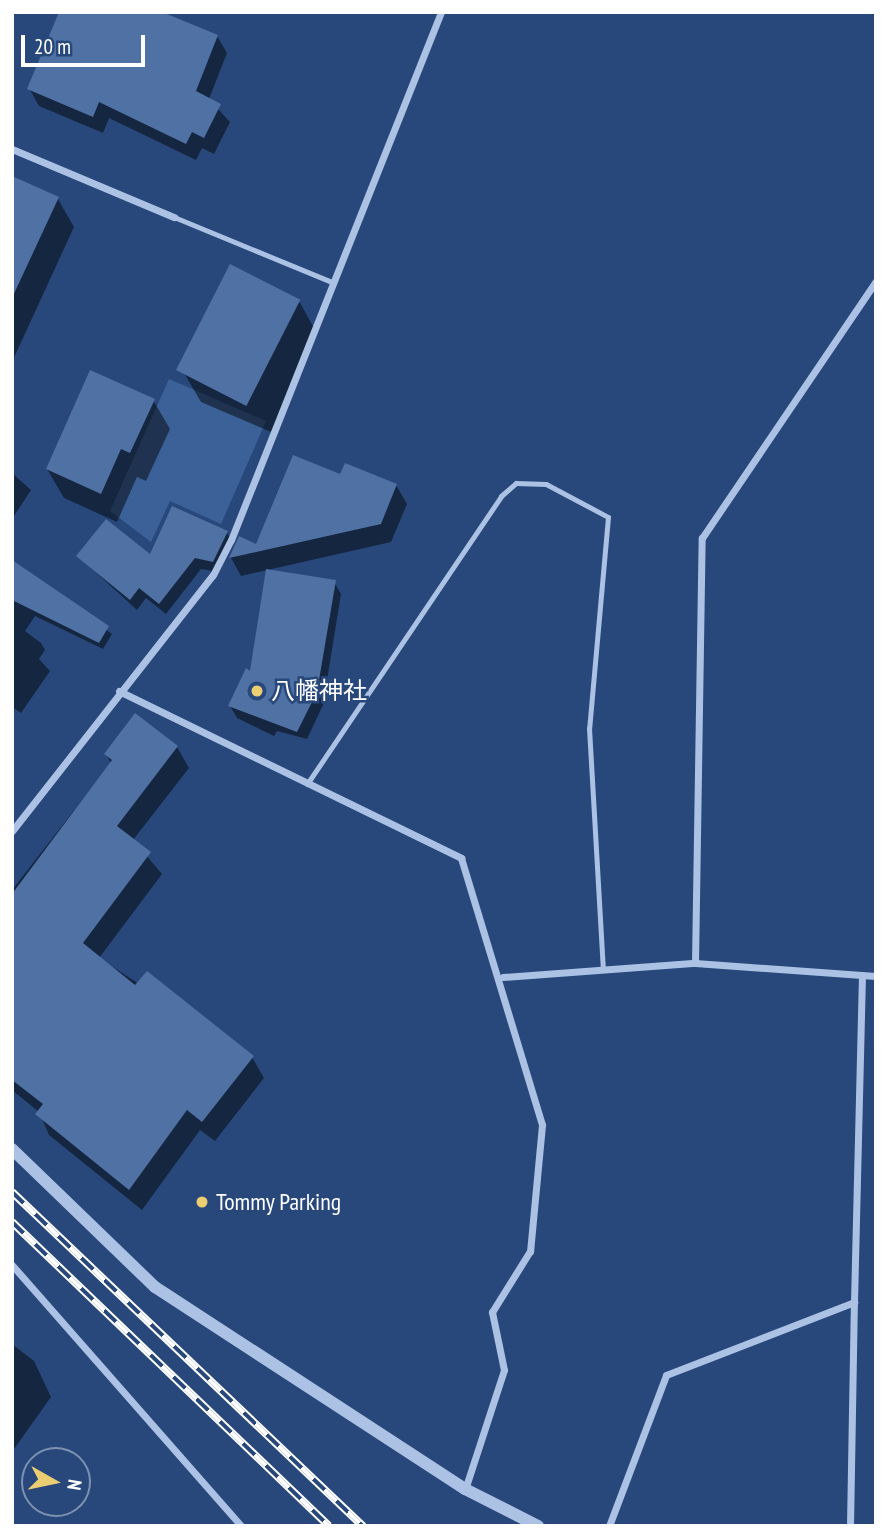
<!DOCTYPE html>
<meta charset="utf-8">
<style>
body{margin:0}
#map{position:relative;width:888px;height:1538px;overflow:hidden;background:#28487b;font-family:"PT Sans Narrow","Noto Sans JP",sans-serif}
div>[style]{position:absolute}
.green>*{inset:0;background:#3b6198}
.shadow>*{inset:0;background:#0007}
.building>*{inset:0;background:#5071a3;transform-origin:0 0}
.service>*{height:5px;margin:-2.5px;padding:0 2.5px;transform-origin:2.5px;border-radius:2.5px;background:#acc2e4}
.minor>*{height:7px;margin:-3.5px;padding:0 3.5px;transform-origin:3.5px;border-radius:3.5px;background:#acc2e4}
.tertiary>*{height:12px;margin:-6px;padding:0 6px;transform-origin:6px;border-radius:6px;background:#acc2e4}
.rail>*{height:8px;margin-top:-4px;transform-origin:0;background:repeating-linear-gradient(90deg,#28487b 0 16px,#fff 0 32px);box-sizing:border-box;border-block:2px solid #fff}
.dots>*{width:19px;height:19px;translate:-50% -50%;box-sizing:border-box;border:4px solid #28487b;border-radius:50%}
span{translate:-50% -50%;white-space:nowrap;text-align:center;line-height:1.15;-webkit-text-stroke:5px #28487b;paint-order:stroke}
.poi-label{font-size:24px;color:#fff}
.left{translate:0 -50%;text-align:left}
.frame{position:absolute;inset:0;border:14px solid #fff;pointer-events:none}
.north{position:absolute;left:21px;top:1447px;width:70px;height:70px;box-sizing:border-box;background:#28487b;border:2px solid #7e91b0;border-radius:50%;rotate:99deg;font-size:19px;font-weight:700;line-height:28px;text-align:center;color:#fff}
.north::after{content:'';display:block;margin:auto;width:24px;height:32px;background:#ebce72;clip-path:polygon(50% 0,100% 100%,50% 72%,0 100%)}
.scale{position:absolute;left:21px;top:35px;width:124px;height:32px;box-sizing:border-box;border:4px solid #fff;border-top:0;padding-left:9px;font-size:21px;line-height:24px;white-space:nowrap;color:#fff;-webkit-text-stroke:5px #28487b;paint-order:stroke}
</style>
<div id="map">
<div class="green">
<div style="clip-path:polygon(169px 379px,266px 421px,221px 524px,170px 501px,151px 542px,110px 511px)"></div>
</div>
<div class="shadow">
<div style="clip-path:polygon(217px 36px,227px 53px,209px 99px,230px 122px,214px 154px,202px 148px,196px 160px,109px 118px,103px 133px,39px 106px,29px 88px)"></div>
<div style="clip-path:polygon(12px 178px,58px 199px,74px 227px,12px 362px)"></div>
<div style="clip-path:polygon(299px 301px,315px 330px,271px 432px,201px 402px,184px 373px)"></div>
<div style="clip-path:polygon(153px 400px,170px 429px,146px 481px,137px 477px,117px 522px,64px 498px,47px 469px)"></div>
<div style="clip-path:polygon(12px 473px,31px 490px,12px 519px)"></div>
<div style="clip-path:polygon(341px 477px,396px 485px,407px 504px,391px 542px,241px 576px,231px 558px,240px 539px,257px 547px)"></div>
<div style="clip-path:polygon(227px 533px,233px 544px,219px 572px,201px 569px,166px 614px,146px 598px,137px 610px,78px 556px,151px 557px)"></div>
<div style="clip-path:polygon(12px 562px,112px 634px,103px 649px,35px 616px,25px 631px,41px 643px,45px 650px,39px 659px,50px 671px,21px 713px,12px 707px)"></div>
<div style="clip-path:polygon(334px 582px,341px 594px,323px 705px,307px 739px,277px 731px,274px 736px,237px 718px,230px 706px,252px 673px)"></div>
<div style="clip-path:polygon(177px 747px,189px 768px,133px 840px,162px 874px,99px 958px,252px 1057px,264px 1078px,215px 1141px,200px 1130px,142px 1210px,49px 1135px,39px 1112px,12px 1090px,12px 890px,111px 763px,106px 754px)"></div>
<div style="clip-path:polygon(12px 1344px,34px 1361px,51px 1397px,14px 1449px)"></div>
</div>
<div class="building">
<div style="clip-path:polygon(59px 12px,162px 12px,218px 35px,196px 91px,221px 104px,204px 138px,192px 132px,186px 144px,99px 102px,93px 117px,27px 89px)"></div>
<div style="clip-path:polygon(12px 176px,59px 197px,12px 298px)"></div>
<div style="left:230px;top:264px;width:79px;height:119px;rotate:27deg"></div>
<div style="clip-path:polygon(90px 370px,155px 399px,130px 453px,121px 449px,101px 494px,46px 469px)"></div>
<div style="clip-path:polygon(293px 455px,340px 474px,345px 463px,397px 484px,381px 524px,229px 558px,239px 536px,256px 544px)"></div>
<div style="clip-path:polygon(172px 506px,228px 531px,213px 562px,195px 558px,159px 604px,139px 588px,130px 600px,76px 556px,106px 519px,150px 554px)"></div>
<div style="clip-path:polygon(12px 560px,109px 626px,99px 643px,12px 600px)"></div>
<div style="clip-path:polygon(266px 569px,336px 580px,317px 692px,297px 732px,228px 706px,246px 668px,250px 671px)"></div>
<div style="clip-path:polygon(135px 713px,178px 746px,117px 826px,151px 852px,83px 943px,135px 985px,147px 971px,254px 1056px,202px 1122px,187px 1110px,129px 1190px,35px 1114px,43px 1104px,12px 1080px,12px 894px,112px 760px,104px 754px)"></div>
</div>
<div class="service">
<div style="left:174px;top:217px;width:173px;rotate:22.4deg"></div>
<div style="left:307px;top:784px;width:347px;rotate:-56deg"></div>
<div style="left:501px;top:496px;width:20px;rotate:-41deg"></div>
<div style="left:516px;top:483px;width:30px;rotate:2deg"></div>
<div style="left:546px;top:484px;width:70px;rotate:28deg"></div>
<div style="left:608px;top:517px;width:212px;rotate:95.1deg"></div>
<div style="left:589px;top:728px;width:242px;rotate:86.7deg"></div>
</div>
<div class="minor">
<div style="left:12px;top:149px;width:176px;rotate:22.8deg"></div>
<div style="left:119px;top:691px;width:381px;rotate:26deg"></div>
<div style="left:461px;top:858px;width:279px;rotate:73.1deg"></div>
<div style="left:542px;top:1125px;width:127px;rotate:95.4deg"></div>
<div style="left:530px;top:1251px;width:72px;rotate:121.9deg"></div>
<div style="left:492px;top:1312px;width:59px;rotate:78.3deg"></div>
<div style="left:504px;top:1370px;width:125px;rotate:108.1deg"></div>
<div style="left:12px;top:831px;width:325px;rotate:-51.9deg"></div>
<div style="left:213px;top:575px;width:39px;rotate:-63deg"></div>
<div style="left:231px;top:540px;width:568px;rotate:-68.31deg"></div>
<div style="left:695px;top:963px;width:425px;rotate:-89.1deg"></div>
<div style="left:702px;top:538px;width:310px;rotate:-55.9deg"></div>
<div style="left:503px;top:977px;width:193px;rotate:-4.2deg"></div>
<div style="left:695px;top:963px;width:181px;rotate:4.1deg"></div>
<div style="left:12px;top:1265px;width:347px;rotate:48.7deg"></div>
<div style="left:609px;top:1526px;width:161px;rotate:-69.3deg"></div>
<div style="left:666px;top:1375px;width:202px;rotate:-21.2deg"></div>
<div style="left:854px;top:1302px;width:327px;rotate:-88.6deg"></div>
<div style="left:850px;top:1526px;width:224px;rotate:-89deg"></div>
</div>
<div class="tertiary">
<div style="left:12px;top:1149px;width:199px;rotate:44deg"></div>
<div style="left:155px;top:1287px;width:370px;rotate:33.1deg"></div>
<div style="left:465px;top:1489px;width:82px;rotate:26.9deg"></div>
</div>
<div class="rail">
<div style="left:12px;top:1192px;width:485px;rotate:43.6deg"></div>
<div style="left:12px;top:1222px;width:439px;rotate:43.8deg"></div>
</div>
<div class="dots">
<div style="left:257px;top:691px;background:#ebce72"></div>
<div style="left:202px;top:1202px;background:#ebce72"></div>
</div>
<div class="poi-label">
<span class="left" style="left:271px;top:691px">八幡神社</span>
<span class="left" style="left:216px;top:1202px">Tommy Parking</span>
</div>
<div class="frame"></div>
<div class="north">N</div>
<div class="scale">20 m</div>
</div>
